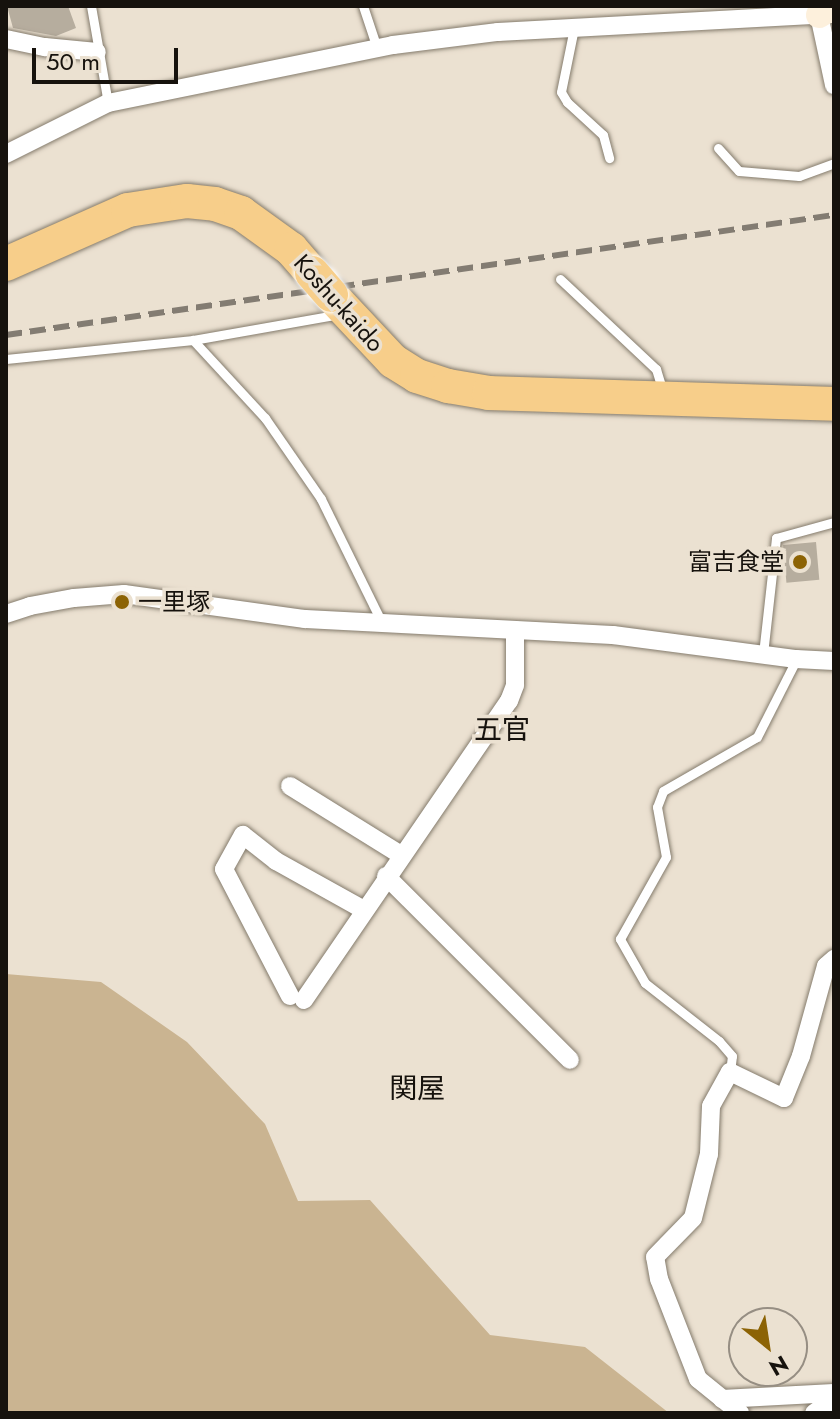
<!DOCTYPE html>
<meta charset="utf-8">
<style>
body{margin:0}
#map{position:relative;width:840px;height:1419px;overflow:hidden;background:#ebe1d1;font-family:Jost,"Noto Sans JP",sans-serif}
div>[style]{position:absolute}
.green>*{inset:0;background:#cab491}
.building>*{inset:0;background:#b6ad9e;transform-origin:0 0}
.roads{filter:drop-shadow(0 0 2px #847b6c) drop-shadow(0 0 2px #847b6c)}
.lane>*{height:9px;margin:-4.5px;padding:0 4.5px;transform-origin:4.5px;border-radius:4.5px;background:#fff}
.street>*{height:18px;margin:-9px;padding:0 9px;transform-origin:9px;border-radius:9px;background:#fff}
.secondary>*{height:26px;margin:-13px;padding:0 13px;transform-origin:13px;border-radius:13px;background:#fdf0dc}
.highway>*{height:34px;margin:-17px;padding:0 17px;transform-origin:17px;border-radius:17px;background:#f7ce8a}
.rail>*{height:6px;margin-top:-3px;transform-origin:0;background:repeating-linear-gradient(90deg,#837c72 0 16px,transparent 0 24px)}
.bridges{filter:drop-shadow(0 0 2px #fff) drop-shadow(0 0 2px #fff)}
.highway-bridge>*{height:34px;margin:-17px;padding:0 17px;transform-origin:17px;border-radius:17px;background:#f7ce8a}
.dots>*{width:22px;height:22px;translate:-50% -50%;box-sizing:border-box;border:4px solid #ebe1d1;border-radius:50%}
span{translate:-50% -50%;white-space:nowrap;text-align:center;line-height:1.15;-webkit-text-stroke:7px #ebe1d1;paint-order:stroke}
.street-label{font-size:24px;color:#16120d}
.poi-label{font-size:24px;color:#16120d}
.right{translate:-100% -50%;text-align:right}
.left{translate:0 -50%;text-align:left}
.quarter-label{font-size:28px;color:#16120d}
.frame{position:absolute;inset:0;border:8px solid #16120d;pointer-events:none}
.north{position:absolute;left:728px;top:1307px;width:80px;height:80px;box-sizing:border-box;background:#ebe1d1;border:2px solid #968e83;border-radius:50%;rotate:150deg;font-size:22px;font-weight:700;line-height:32px;text-align:center;color:#16120d}
.north::after{content:'';display:block;margin:auto;width:28px;height:36px;background:#8c6305;clip-path:polygon(50% 0,100% 100%,50% 72%,0 100%)}
.scale{position:absolute;left:32px;top:48px;width:146px;height:36px;box-sizing:border-box;border:4px solid #16120d;border-top:0;padding-left:10px;font-size:24px;line-height:28px;white-space:nowrap;color:#16120d;-webkit-text-stroke:6px #ebe1d1;paint-order:stroke}
</style>
<div id="map">
<div class="green">
<div style="clip-path:polygon(6px 974px,101px 982px,187px 1042px,265px 1124px,298px 1201px,370px 1200px,490px 1335px,585px 1347px,669px 1413px,6px 1413px)"></div>
</div>
<div class="building">
<div style="clip-path:polygon(7px 6px,68px 6px,76px 28px,56px 36px,13px 28px)"></div>
<div style="left:816px;top:542px;width:38px;height:33px;rotate:85deg"></div>
</div>
<div class="roads">
<div class="lane">
<div style="left:91px;top:6px;width:98px;rotate:80.1deg"></div>
<div style="left:363px;top:6px;width:44px;rotate:71.6deg"></div>
<div style="left:574px;top:28px;width:65px;rotate:101.5deg"></div>
<div style="left:561px;top:92px;width:12px;rotate:59deg"></div>
<div style="left:567px;top:102px;width:49px;rotate:42.5deg"></div>
<div style="left:603px;top:135px;width:24px;rotate:75deg"></div>
<div style="left:718px;top:148px;width:31px;rotate:48deg"></div>
<div style="left:739px;top:171px;width:60px;rotate:4.8deg"></div>
<div style="left:799px;top:176px;width:37px;rotate:-20deg"></div>
<div style="left:560px;top:279px;width:132px;rotate:43.2deg"></div>
<div style="left:656px;top:369px;width:24px;rotate:73deg"></div>
<div style="left:193px;top:340px;width:106px;rotate:47.3deg"></div>
<div style="left:265px;top:418px;width:98px;rotate:55.3deg"></div>
<div style="left:321px;top:499px;width:138px;rotate:63.8deg"></div>
<div style="left:6px;top:359px;width:188px;rotate:-5.8deg"></div>
<div style="left:193px;top:340px;width:149px;rotate:-10deg"></div>
<div style="left:763px;top:654px;width:117px;rotate:-83.6deg"></div>
<div style="left:776px;top:538px;width:60px;rotate:-15.4deg"></div>
<div style="left:730px;top:1072px;width:16px;rotate:-83deg"></div>
<div style="left:732px;top:1056px;width:20px;rotate:-131deg"></div>
<div style="left:719px;top:1041px;width:94px;rotate:-141.9deg"></div>
<div style="left:645px;top:983px;width:51px;rotate:-119.6deg"></div>
<div style="left:620px;top:939px;width:94px;rotate:-60.7deg"></div>
<div style="left:666px;top:857px;width:51px;rotate:-100.2deg"></div>
<div style="left:657px;top:807px;width:17px;rotate:-69deg"></div>
<div style="left:663px;top:791px;width:108px;rotate:-29.9deg"></div>
<div style="left:757px;top:737px;width:86px;rotate:-63.1deg"></div>
</div>
<div class="street">
<div style="left:819px;top:15px;width:72px;rotate:77.9deg"></div>
<div style="left:6px;top:39px;width:40px;rotate:12deg"></div>
<div style="left:45px;top:47px;width:52px;rotate:5.5deg"></div>
<div style="left:6px;top:154px;width:114px;rotate:-26.6deg"></div>
<div style="left:108px;top:103px;width:291px;rotate:-11.5deg"></div>
<div style="left:393px;top:45px;width:106px;rotate:-7.1deg"></div>
<div style="left:498px;top:32px;width:333px;rotate:-3.1deg"></div>
<div style="left:6px;top:614px;width:25px;rotate:-18deg"></div>
<div style="left:30px;top:606px;width:45px;rotate:-10.3deg"></div>
<div style="left:74px;top:598px;width:50px;rotate:-4.6deg"></div>
<div style="left:124px;top:594px;width:183px;rotate:7.9deg"></div>
<div style="left:305px;top:619px;width:308px;rotate:3deg"></div>
<div style="left:613px;top:635px;width:185px;rotate:7.5deg"></div>
<div style="left:796px;top:659px;width:38px;rotate:3deg"></div>
<div style="left:290px;top:786px;width:131px;rotate:31.9deg"></div>
<div style="left:386px;top:876px;width:260px;rotate:45deg"></div>
<div style="left:290px;top:996px;width:143px;rotate:-117.5deg"></div>
<div style="left:224px;top:869px;width:39px;rotate:-61deg"></div>
<div style="left:243px;top:835px;width:42px;rotate:38.2deg"></div>
<div style="left:276px;top:861px;width:101px;rotate:29.1deg"></div>
<div style="left:304px;top:1000px;width:363px;rotate:-55.6deg"></div>
<div style="left:509px;top:701px;width:17px;rotate:-69deg"></div>
<div style="left:515px;top:685px;width:55px;rotate:-90deg"></div>
<div style="left:722px;top:1399px;width:112px;rotate:-3.1deg"></div>
<div style="left:740px;top:1413px;width:54px;rotate:-141deg"></div>
<div style="left:698px;top:1379px;width:107px;rotate:-111.3deg"></div>
<div style="left:659px;top:1279px;width:22px;rotate:-100deg"></div>
<div style="left:655px;top:1257px;width:54px;rotate:-45.7deg"></div>
<div style="left:693px;top:1218px;width:66px;rotate:-76deg"></div>
<div style="left:709px;top:1154px;width:48px;rotate:-87.6deg"></div>
<div style="left:711px;top:1106px;width:39px;rotate:-61deg"></div>
<div style="left:730px;top:1072px;width:60px;rotate:25.7deg"></div>
<div style="left:784px;top:1098px;width:45px;rotate:-68deg"></div>
<div style="left:801px;top:1056px;width:93px;rotate:-74.5deg"></div>
<div style="left:826px;top:966px;width:11px;rotate:-41deg"></div>
<div style="left:814px;top:1413px;width:24px;rotate:-35deg"></div>
</div>
<div class="secondary">
<div style="left:819px;top:15px;width:17px;rotate:-31deg"></div>
</div>
<div class="highway">
<div style="left:6px;top:264px;width:133px;rotate:-23.9deg"></div>
<div style="left:128px;top:210px;width:60px;rotate:-8.7deg"></div>
<div style="left:187px;top:201px;width:28px;rotate:6deg"></div>
<div style="left:215px;top:204px;width:28px;rotate:19deg"></div>
<div style="left:241px;top:213px;width:62px;rotate:35.8deg"></div>
<div style="left:291px;top:249px;width:32px;rotate:49deg"></div>
<div style="left:331px;top:295px;width:91px;rotate:46.8deg"></div>
<div style="left:393px;top:361px;width:28px;rotate:32deg"></div>
<div style="left:417px;top:376px;width:33px;rotate:18deg"></div>
<div style="left:448px;top:386px;width:42px;rotate:9.7deg"></div>
<div style="left:489px;top:393px;width:345px;rotate:1.8deg"></div>
</div>
</div>
<div class="rail">
<div style="left:6px;top:335px;width:837px;rotate:-8.25deg"></div>
</div>
<div class="bridges">
<div class="highway-bridge">
<div style="left:312px;top:273px;width:29px;rotate:49deg"></div>
</div>
</div>
<div class="dots">
<div style="left:800px;top:562px;background:#8c6305"></div>
<div style="left:122px;top:602px;background:#8c6305"></div>
</div>
<div class="street-label">
<span style="left:339px;top:303px;rotate:48deg">Koshu-kaido</span>
</div>
<div class="poi-label">
<span class="right" style="left:784px;top:562px">富吉食堂</span>
<span class="left" style="left:138px;top:602px">一里塚</span>
</div>
<div class="quarter-label">
<span style="left:502px;top:730px">五官</span>
<span style="left:417px;top:1089px">関屋</span>
</div>
<div class="frame"></div>
<div class="north">N</div>
<div class="scale">50 m</div>
</div>
